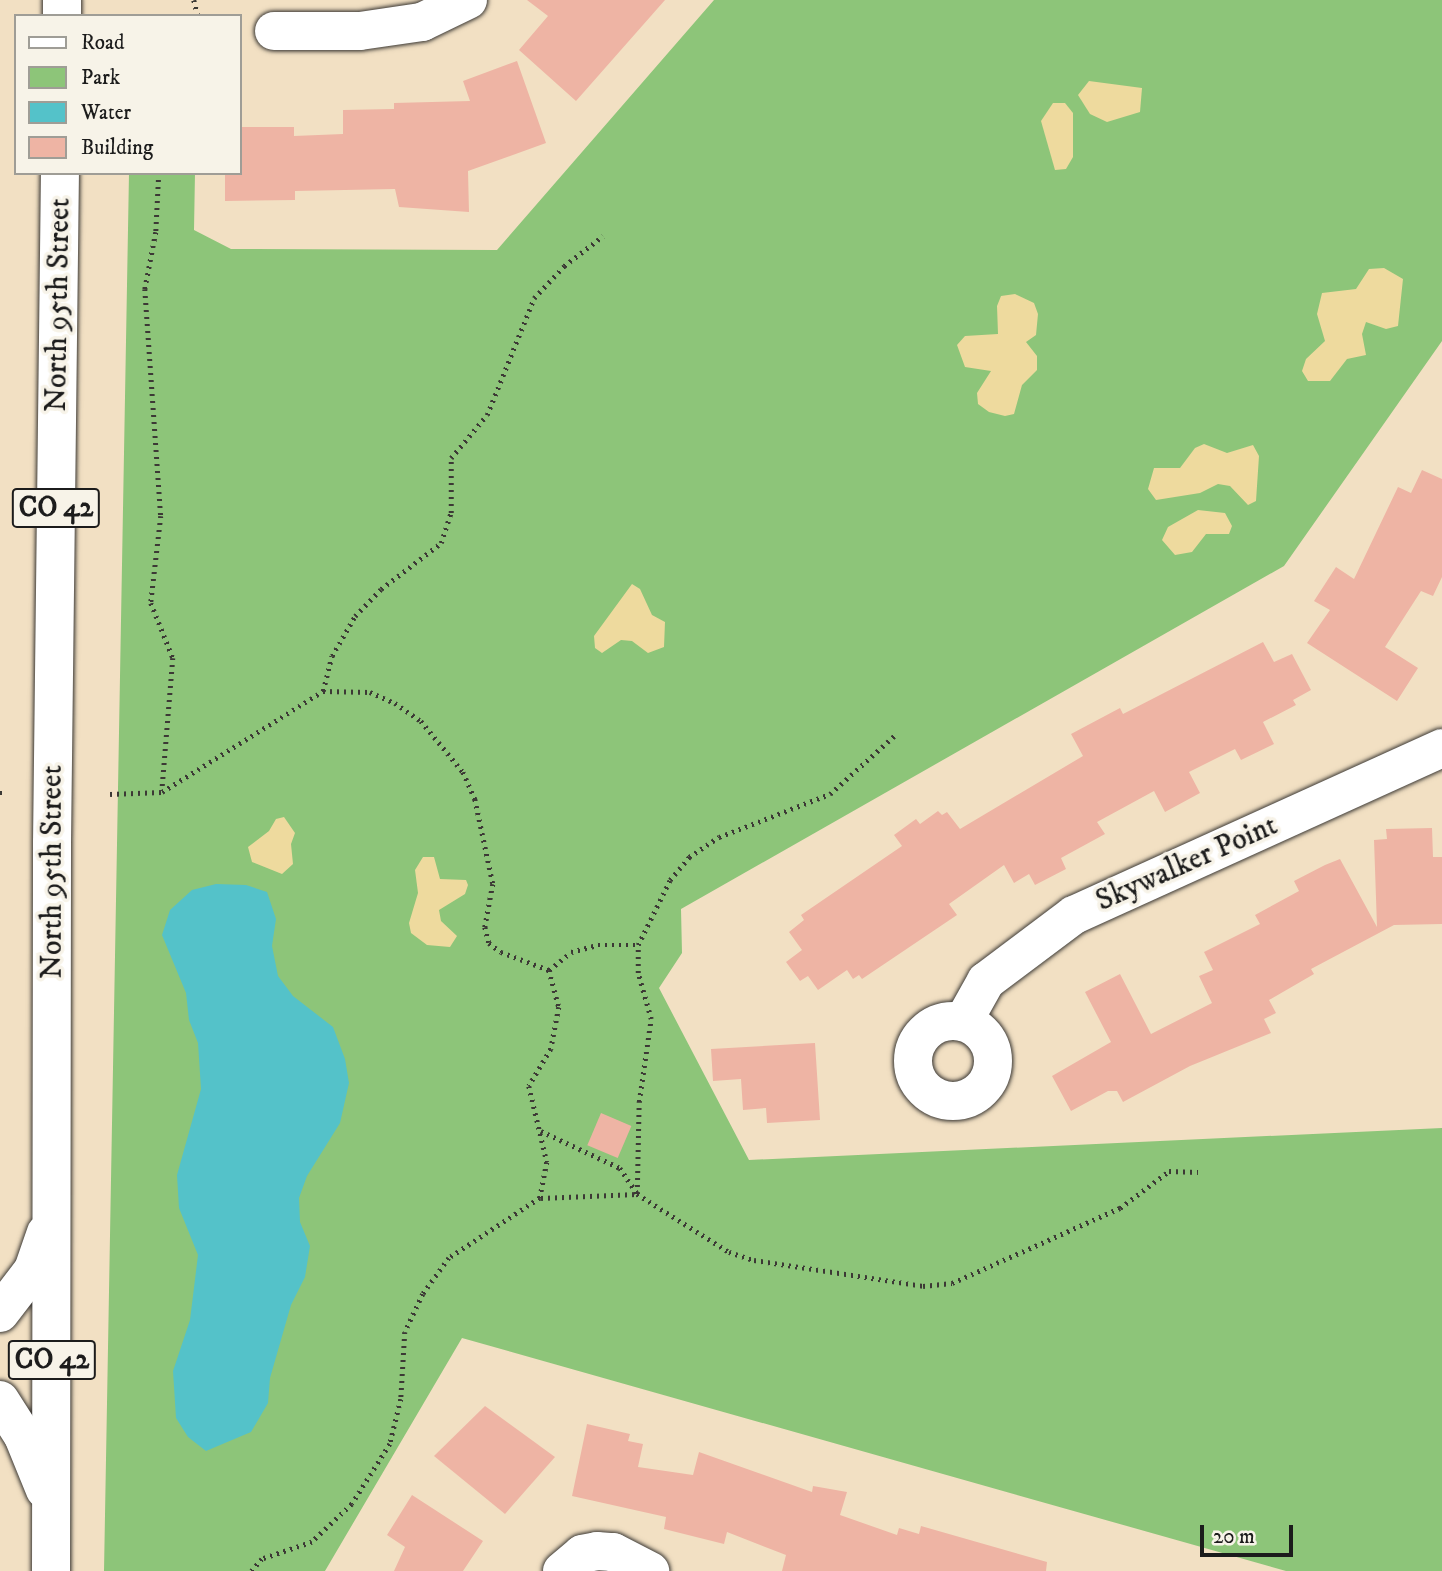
<!DOCTYPE html>
<style>
body{margin:0}
#map{position:relative;width:1442px;height:1571px;overflow:hidden;background:#f2e0c3;font-family:"IM FELL DW Pica",serif}
div>[style]{position:absolute}
.green>*{inset:0;background:#8dc579}
.sand>*{inset:0;background:#eeda9e}
.water>*{inset:0;background:#54c2c9}
.building>*{inset:0;background:#eeb4a4;transform-origin:0 0}
.path>*{height:4.5px;margin-top:-2.25px;transform-origin:0;background:repeating-linear-gradient(90deg,#3c3935 0 2px,transparent 0 7px)}
.roads{filter:drop-shadow(0 0 2px #3c3935) drop-shadow(0 0 2px #3c3935)}
.minor>*{height:38px;margin:-19px;padding:0 19px;transform-origin:19px;border-radius:19px;background:#fff}
.minor>.ring{margin:-19px;padding:0;box-sizing:content-box;background:none;border:38px solid #fff;border-radius:50%}
.major>*{height:38px;margin:-19px;padding:0 19px;transform-origin:19px;border-radius:19px;background:#fff}
span{translate:-50% -50%;white-space:nowrap;text-align:center;line-height:1.15;-webkit-text-stroke:7px #f7f3e8;paint-order:stroke}
.shield-label span{padding:2px 5px;background:#f7f3e8;border:2px solid;border-radius:5px;-webkit-text-stroke-width:0}
.shield-label{font-size:28px;color:#1c1c1c;font-weight:700}
.street-label{font-size:30px;color:#1c1c1c}
.legend{position:absolute;left:14px;top:14px;width:228px;height:161px;box-sizing:border-box;background:#f7f3e8;border:2px solid #9f9d96;margin:0;padding:9px 12px;list-style:none;font-size:21px;color:#1c1c1c}
.legend li{display:flex;align-items:center;gap:14px;height:35px}
.legend b{width:35px;border:2px solid #9f9d96}
.scale{position:absolute;left:1200px;top:1525px;width:93px;height:32px;box-sizing:border-box;border:4px solid #1c1c1c;border-top:0;padding-left:9px;font-size:21px;line-height:24px;white-space:nowrap;color:#1c1c1c;-webkit-text-stroke:5px #f7f3e8;paint-order:stroke}
</style>
<div id="map">
<div class="green">
<div style="clip-path:polygon(714px 0,1442px 0,1442px 341px,1284px 566px,681px 909px,682px 953px,659px 988px,749px 1160px,1442px 1128px,1442px 1571px,1286px 1571px,462px 1338px,325px 1571px,104px 1571px,129px 173px,195px 173px,194px 230px,231px 249px,497px 250px)"></div>
</div>
<div class="sand">
<div style="clip-path:polygon(1089px 81px,1142px 88px,1140px 112px,1107px 122px,1090px 114px,1078px 95px)"></div>
<div style="clip-path:polygon(1053px 103px,1065px 103px,1073px 113px,1073px 157px,1066px 169px,1055px 170px,1041px 121px)"></div>
<div style="clip-path:polygon(1384px 268px,1403px 279px,1398px 326px,1386px 329px,1366px 322px,1362px 334px,1366px 355px,1347px 359px,1330px 381px,1308px 381px,1302px 371px,1306px 359px,1325px 341px,1317px 314px,1322px 293px,1356px 289px,1369px 269px)"></div>
<div style="clip-path:polygon(1015px 294px,1034px 303px,1038px 314px,1036px 335px,1026px 342px,1037px 356px,1037px 370px,1022px 385px,1014px 414px,1005px 416px,989px 412px,978px 404px,977px 393px,991px 371px,965px 367px,957px 345px,965px 336px,998px 334px,997px 306px,1001px 296px)"></div>
<div style="clip-path:polygon(1204px 444px,1227px 453px,1253px 445px,1259px 456px,1256px 501px,1248px 505px,1230px 486px,1218px 484px,1200px 493px,1156px 500px,1148px 489px,1154px 468px,1180px 468px,1195px 448px)"></div>
<div style="clip-path:polygon(1198px 510px,1225px 513px,1232px 526px,1229px 534px,1206px 534px,1192px 552px,1175px 555px,1162px 540px,1168px 527px)"></div>
<div style="clip-path:polygon(632px 584px,640px 589px,652px 615px,665px 622px,664px 647px,648px 653px,632px 641px,621px 640px,602px 653px,595px 648px,594px 636px)"></div>
<div style="clip-path:polygon(284px 817px,295px 833px,291px 844px,293px 864px,282px 874px,252px 862px,248px 847px,269px 831px,276px 819px)"></div>
<div style="clip-path:polygon(423px 857px,434px 857px,440px 879px,466px 880px,468px 885px,465px 894px,439px 910px,441px 921px,457px 936px,450px 947px,427px 945px,411px 933px,409px 923px,418px 893px,415px 870px)"></div>
</div>
<div class="water">
<div style="clip-path:polygon(216px 884px,246px 885px,267px 892px,276px 919px,272px 946px,278px 976px,293px 996px,333px 1027px,345px 1059px,349px 1083px,340px 1123px,307px 1176px,299px 1198px,300px 1222px,310px 1246px,305px 1277px,291px 1305px,270px 1378px,268px 1403px,251px 1432px,206px 1451px,188px 1437px,176px 1418px,173px 1371px,190px 1320px,198px 1255px,179px 1208px,177px 1175px,201px 1089px,198px 1043px,189px 1020px,186px 993px,162px 935px,170px 910px,192px 890px)"></div>
</div>
<div class="building">
<div style="clip-path:polygon(527px 0,665px 0,576px 101px,519px 50px,548px 16px)"></div>
<div style="clip-path:polygon(517px 61px,546px 143px,468px 171px,469px 212px,399px 207px,395px 189px,295px 191px,295px 200px,225px 201px,225px 173px,240px 173px,240px 127px,294px 127px,294px 136px,343px 134px,343px 110px,394px 109px,394px 103px,470px 101px,463px 81px)"></div>
<div style="clip-path:polygon(1422px 470px,1442px 479px,1442px 577px,1433px 596px,1421px 591px,1385px 647px,1418px 668px,1397px 701px,1307px 643px,1330px 610px,1314px 601px,1336px 567px,1354px 579px,1398px 487px,1411px 493px)"></div>
<div style="clip-path:polygon(1263px 642px,1274px 662px,1292px 654px,1311px 690px,1293px 700px,1296px 705px,1263px 722px,1274px 744px,1241px 760px,1235px 749px,1189px 772px,1200px 793px,1165px 812px,1154px 791px,1097px 822px,1105px 834px,1061px 858px,1066px 869px,1035px 885px,1029px 874px,1014px 883px,1004px 865px,949px 904px,957px 915px,862px 979px,859px 975px,853px 979px,847px 970px,818px 990px,808px 976px,800px 981px,786px 962px,802px 950px,789px 932px,804px 920px,801px 915px,902px 846px,894px 835px,916px 819px,920px 824px,938px 811px,942px 815px,947px 812px,960px 829px,1083px 756px,1071px 734px,1120px 708px,1123px 714px)"></div>
<div style="clip-path:polygon(1432px 828px,1433px 857px,1442px 857px,1442px 924px,1394px 925px,1311px 969px,1314px 974px,1269px 1000px,1276px 1013px,1264px 1019px,1271px 1033px,1190px 1066px,1123px 1102px,1117px 1091px,1108px 1091px,1071px 1111px,1052px 1076px,1111px 1042px,1085px 992px,1120px 974px,1151px 1034px,1212px 1003px,1199px 976px,1213px 970px,1204px 952px,1260px 924px,1255px 915px,1299px 891px,1294px 881px,1325px 865px,1340px 859px,1377px 927px,1374px 840px,1387px 839px,1386px 829px)"></div>
<div style="clip-path:polygon(815px 1043px,820px 1120px,767px 1123px,766px 1108px,743px 1110px,741px 1079px,713px 1081px,711px 1049px)"></div>
<div style="left:601px;top:1113px;width:33px;height:35px;rotate:23deg"></div>
<div style="clip-path:polygon(485px 1406px,555px 1457px,505px 1514px,434px 1456px)"></div>
<div style="clip-path:polygon(587px 1424px,630px 1434px,628px 1441px,643px 1444px,638px 1467px,693px 1475px,699px 1452px,812px 1492px,813px 1486px,847px 1492px,840px 1515px,897px 1535px,899px 1528px,919px 1534px,921px 1526px,1047px 1562px,1046px 1571px,782px 1571px,786px 1555px,727px 1532px,724px 1544px,664px 1529px,666px 1517px,572px 1496px)"></div>
<div style="clip-path:polygon(412px 1495px,483px 1541px,463px 1571px,394px 1571px,405px 1547px,387px 1535px)"></div>
</div>
<div class="path">
<div style="left:194px;top:0;width:16px;rotate:76deg"></div>
<div style="left:159px;top:173px;width:59px;rotate:92.9deg"></div>
<div style="left:156px;top:232px;width:58px;rotate:100.9deg"></div>
<div style="left:145px;top:289px;width:228px;rotate:86deg"></div>
<div style="left:161px;top:516px;width:88px;rotate:96.6deg"></div>
<div style="left:151px;top:603px;width:59px;rotate:68.2deg"></div>
<div style="left:173px;top:658px;width:133px;rotate:94.7deg"></div>
<div style="left:323px;top:691px;width:36px;rotate:-76deg"></div>
<div style="left:332px;top:656px;width:46px;rotate:-60.1deg"></div>
<div style="left:355px;top:616px;width:37px;rotate:-46deg"></div>
<div style="left:381px;top:589px;width:76px;rotate:-37.5deg"></div>
<div style="left:441px;top:543px;width:32px;rotate:-72deg"></div>
<div style="left:451px;top:513px;width:55px;rotate:-90deg"></div>
<div style="left:451px;top:458px;width:56px;rotate:-50.1deg"></div>
<div style="left:487px;top:415px;width:126px;rotate:-68.1deg"></div>
<div style="left:534px;top:298px;width:44px;rotate:-46.8deg"></div>
<div style="left:564px;top:266px;width:49px;rotate:-37.6deg"></div>
<div style="left:0;top:793px;width:4px"></div>
<div style="left:110px;top:794px;width:52px;rotate:-2.2deg"></div>
<div style="left:162px;top:792px;width:190px;rotate:-32.1deg"></div>
<div style="left:323px;top:691px;width:47px;rotate:1.2deg"></div>
<div style="left:370px;top:692px;width:27px;rotate:24deg"></div>
<div style="left:395px;top:703px;width:32px;rotate:35deg"></div>
<div style="left:421px;top:721px;width:66px;rotate:50.5deg"></div>
<div style="left:463px;top:772px;width:30px;rotate:66deg"></div>
<div style="left:475px;top:799px;width:87px;rotate:78deg"></div>
<div style="left:493px;top:884px;width:44px;rotate:100.5deg"></div>
<div style="left:485px;top:927px;width:16px;rotate:76deg"></div>
<div style="left:489px;top:943px;width:15px;rotate:37deg"></div>
<div style="left:501px;top:952px;width:51px;rotate:20.6deg"></div>
<div style="left:549px;top:970px;width:38px;rotate:75deg"></div>
<div style="left:559px;top:1007px;width:43px;rotate:100.8deg"></div>
<div style="left:551px;top:1049px;width:43px;rotate:120.7deg"></div>
<div style="left:529px;top:1086px;width:78px;rotate:76.7deg"></div>
<div style="left:547px;top:1162px;width:37px;rotate:101deg"></div>
<div style="left:540px;top:1198px;width:109px;rotate:146.6deg"></div>
<div style="left:449px;top:1258px;width:44px;rotate:125.8deg"></div>
<div style="left:423px;top:1294px;width:42px;rotate:115.3deg"></div>
<div style="left:405px;top:1332px;width:67px;rotate:93.4deg"></div>
<div style="left:401px;top:1399px;width:46px;rotate:103.7deg"></div>
<div style="left:390px;top:1444px;width:71px;rotate:122.3deg"></div>
<div style="left:352px;top:1504px;width:55px;rotate:136.5deg"></div>
<div style="left:312px;top:1542px;width:53px;rotate:161.2deg"></div>
<div style="left:262px;top:1559px;width:16px;rotate:130deg"></div>
<div style="left:549px;top:970px;width:28px;rotate:-39deg"></div>
<div style="left:571px;top:952px;width:28px;rotate:-15deg"></div>
<div style="left:598px;top:945px;width:40px"></div>
<div style="left:541px;top:1131px;width:87px;rotate:25.1deg"></div>
<div style="left:620px;top:1168px;width:30px;rotate:56deg"></div>
<div style="left:637px;top:1194px;width:92px;rotate:-88.8deg"></div>
<div style="left:639px;top:1102px;width:84px;rotate:-81.8deg"></div>
<div style="left:651px;top:1019px;width:48px;rotate:-105.8deg"></div>
<div style="left:638px;top:973px;width:28px;rotate:-90deg"></div>
<div style="left:638px;top:945px;width:72px;rotate:-63.8deg"></div>
<div style="left:670px;top:880px;width:30px;rotate:-50deg"></div>
<div style="left:689px;top:857px;width:36px;rotate:-34deg"></div>
<div style="left:719px;top:837px;width:119px;rotate:-21.2deg"></div>
<div style="left:830px;top:794px;width:88px;rotate:-42.2deg"></div>
<div style="left:541px;top:1198px;width:96px;rotate:-2.4deg"></div>
<div style="left:637px;top:1194px;width:109px;rotate:32.2deg"></div>
<div style="left:729px;top:1252px;width:26px;rotate:18deg"></div>
<div style="left:754px;top:1260px;width:171px;rotate:8.7deg"></div>
<div style="left:923px;top:1286px;width:29px;rotate:-6deg"></div>
<div style="left:952px;top:1283px;width:184px;rotate:-24.1deg"></div>
<div style="left:1120px;top:1208px;width:61px;rotate:-37.1deg"></div>
<div style="left:1169px;top:1171px;width:29px;rotate:2deg"></div>
</div>
<div class="roads">
<div class="minor">
<div style="left:274px;top:31px;width:86px"></div>
<div style="left:360px;top:31px;width:63px;rotate:-8.3deg"></div>
<div style="left:422px;top:22px;width:51px;rotate:-25.6deg"></div>
<div class="ring" style="left:913px;top:1021px;width:42px;height:42px"></div>
<div style="left:963px;top:1022px;width:47px;rotate:-60.7deg"></div>
<div style="left:986px;top:981px;width:110px;rotate:-36.9deg"></div>
<div style="left:1074px;top:915px;width:404px;rotate:-24.4deg"></div>
<div style="left:562px;top:1571px;width:26px;rotate:-40deg"></div>
<div style="left:582px;top:1554px;width:15px;rotate:-11deg"></div>
<div style="left:597px;top:1551px;width:16px;rotate:4deg"></div>
<div style="left:613px;top:1552px;width:42px;rotate:27.2deg"></div>
</div>
<div class="major">
<div style="left:62px;top:16px;width:16px;rotate:-90deg"></div>
<div style="left:0;top:1313px;width:54px;rotate:-52.5deg"></div>
<div style="left:33px;top:1270px;width:39px;rotate:-71deg"></div>
<div style="left:0;top:1400px;width:43px;rotate:57.4deg"></div>
<div style="left:23px;top:1436px;width:58px;rotate:67.8deg"></div>
<div style="left:51px;top:1571px;width:728px;rotate:-89.92deg"></div>
<div style="left:52px;top:843px;width:670px;rotate:-89.32deg"></div>
</div>
</div>
<div class="shield-label">
<span style="left:56px;top:508px">CO 42</span>
<span style="left:52px;top:1360px">CO 42</span>
</div>
<div class="street-label">
<span style="left:59px;top:305px;rotate:-89deg">North 95th Street</span>
<span style="left:1187px;top:864px;rotate:-24deg">Skywalker Point</span>
<span style="left:53px;top:872px;rotate:-90deg">North 95th Street</span>
</div>
<ul class="legend">
<li><b style="height:9px;background:#fff"></b>Road</li>
<li><b style="height:19px;background:#8dc579"></b>Park</li>
<li><b style="height:19px;background:#54c2c9"></b>Water</li>
<li><b style="height:19px;background:#eeb4a4"></b>Building</li>
</ul>
<div class="scale">20 m</div>
</div>
